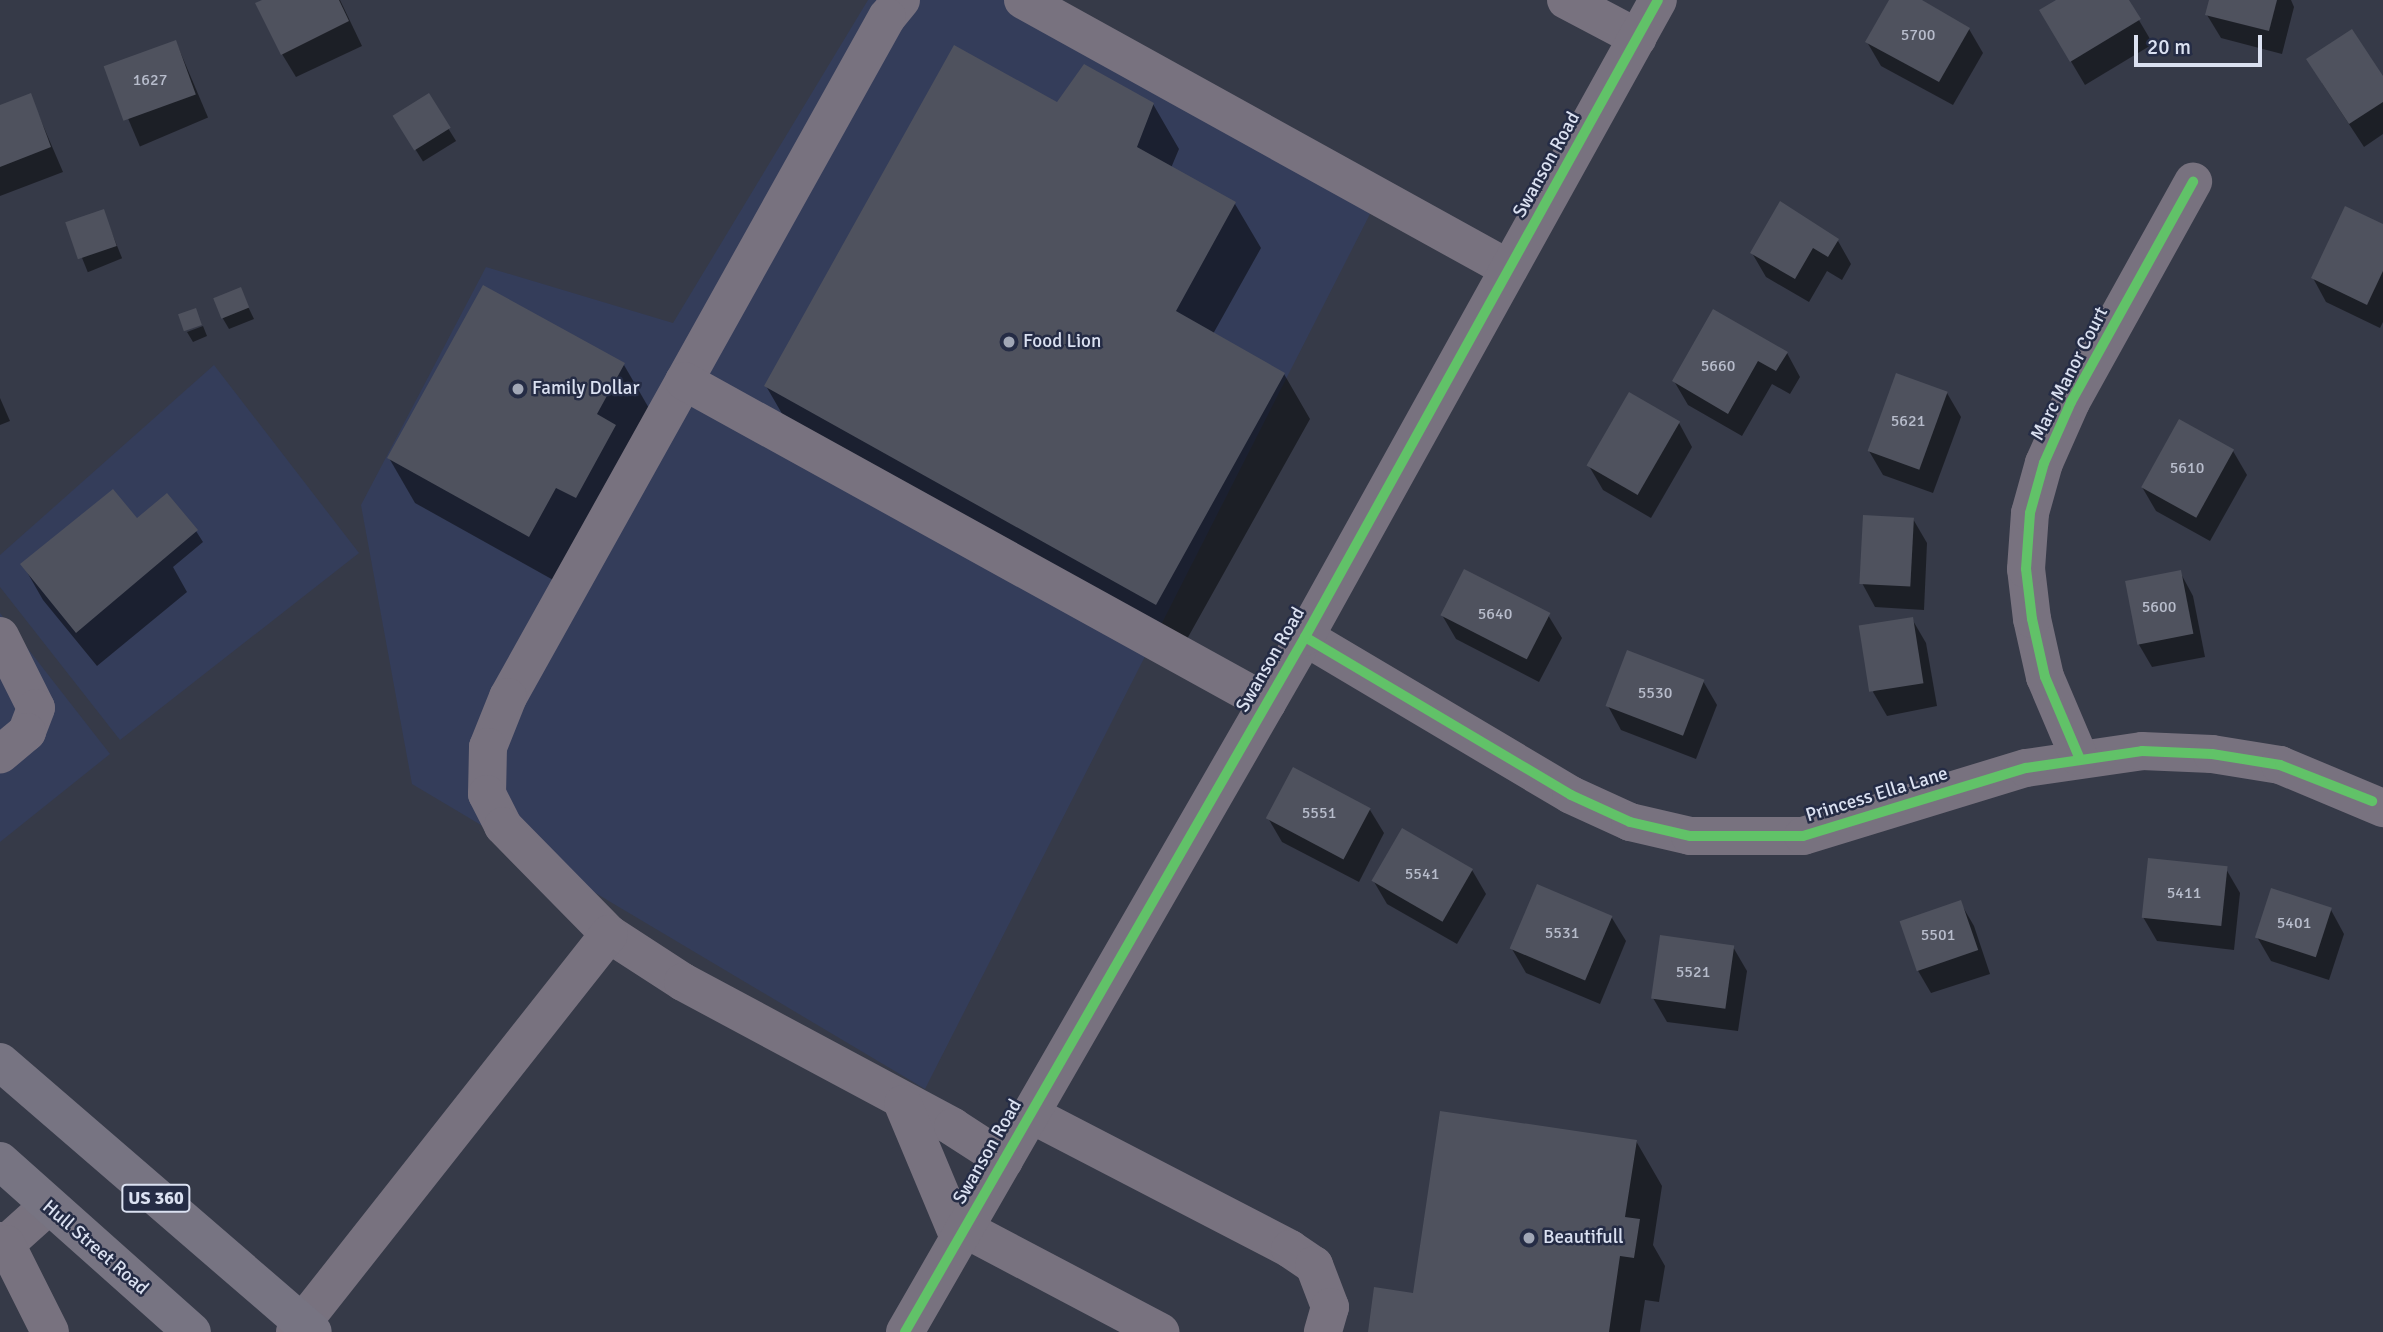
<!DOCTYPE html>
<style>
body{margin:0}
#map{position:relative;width:2383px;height:1332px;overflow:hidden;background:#363a48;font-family:Signika,sans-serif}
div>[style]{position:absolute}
.built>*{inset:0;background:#343d5a}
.shadow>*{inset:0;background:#0007;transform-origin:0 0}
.building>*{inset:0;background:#4f525e;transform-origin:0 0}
.minor>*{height:38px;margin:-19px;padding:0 19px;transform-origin:19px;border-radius:19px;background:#78727f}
.major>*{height:38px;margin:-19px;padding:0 19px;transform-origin:19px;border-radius:19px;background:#777482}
.cycleway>*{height:10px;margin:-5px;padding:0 5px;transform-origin:5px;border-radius:5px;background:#61c268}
.dots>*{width:19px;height:19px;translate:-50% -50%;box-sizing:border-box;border:4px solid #252c45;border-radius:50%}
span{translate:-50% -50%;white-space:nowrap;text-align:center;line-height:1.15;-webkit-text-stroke:5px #252c45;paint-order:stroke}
.number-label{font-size:16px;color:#b8bdcc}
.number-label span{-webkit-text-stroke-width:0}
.shield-label span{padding:2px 5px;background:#252c45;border:2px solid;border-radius:5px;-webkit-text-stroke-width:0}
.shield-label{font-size:18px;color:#dbe1f1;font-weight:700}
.street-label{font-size:19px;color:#dbe1f1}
.poi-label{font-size:19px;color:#dbe1f1}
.left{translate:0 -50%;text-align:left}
.scale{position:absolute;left:2134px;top:35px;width:128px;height:32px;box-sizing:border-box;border:4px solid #dbe1f1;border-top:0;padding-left:9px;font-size:21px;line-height:24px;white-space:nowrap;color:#dbe1f1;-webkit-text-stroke:5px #252c45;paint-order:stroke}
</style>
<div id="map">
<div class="built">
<div style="clip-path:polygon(868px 0,1048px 0,1371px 212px,925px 1089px,412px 784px,361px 505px,486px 267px,673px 323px)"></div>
<div style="clip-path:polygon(214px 365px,359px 553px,120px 740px,0 587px,0 555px)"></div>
<div style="clip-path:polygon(0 613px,110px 754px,0 842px)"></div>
</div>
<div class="shadow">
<div style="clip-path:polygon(266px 0,340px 0,362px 46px,296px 77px,282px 54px)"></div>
<div style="clip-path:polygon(1891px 0,1919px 0,1969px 29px,1983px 53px,1953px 105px,1881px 66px,1867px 42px)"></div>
<div style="clip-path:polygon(2059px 0,2127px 0,2153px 44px,2085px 85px,2041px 11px)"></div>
<div style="clip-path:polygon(2211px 0,2291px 0,2294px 7px,2282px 54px,2221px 38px,2207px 15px)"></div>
<div style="left:176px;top:42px;width:82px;height:74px;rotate:67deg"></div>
<div style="clip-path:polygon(2383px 79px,2383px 134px,2364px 147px,2322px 83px)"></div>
<div style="clip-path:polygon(30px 95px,63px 172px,0 196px,0 107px)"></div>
<div style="left:428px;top:96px;width:53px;height:39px;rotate:58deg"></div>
<div style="clip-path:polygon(1153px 104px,1179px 149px,1171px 168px,1235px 204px,1261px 248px,1213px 334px,1284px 374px,1310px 419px,1182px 648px,792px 431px,766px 386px,1057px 105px)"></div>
<div style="left:103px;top:211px;width:51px;height:37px;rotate:68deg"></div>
<div style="clip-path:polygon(2383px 226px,2383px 322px,2380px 328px,2326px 302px,2313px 278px)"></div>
<div style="clip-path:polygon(1838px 241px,1851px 264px,1842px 280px,1827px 271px,1809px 302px,1766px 277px,1752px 253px)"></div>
<div style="clip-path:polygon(240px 290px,254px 319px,229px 329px,222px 317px)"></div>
<div style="clip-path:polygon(203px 326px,207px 336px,193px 342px,187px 332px)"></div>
<div style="clip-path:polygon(1787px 353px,1800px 377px,1790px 394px,1772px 384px,1742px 436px,1688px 405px,1674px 381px)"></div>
<div style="clip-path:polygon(624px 365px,650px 410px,555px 581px,415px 503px,389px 458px)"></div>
<div style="clip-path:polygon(1947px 393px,1961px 417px,1933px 493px,1883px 475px,1869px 451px)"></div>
<div style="clip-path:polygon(0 398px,10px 421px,0 425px)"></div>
<div style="clip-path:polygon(1679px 423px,1692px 447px,1651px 518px,1603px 490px,1589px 466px)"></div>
<div style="clip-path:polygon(2233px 451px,2247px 475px,2210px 541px,2156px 511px,2142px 487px)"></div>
<div style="clip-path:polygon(1913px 519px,1927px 543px,1924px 610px,1875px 607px,1862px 583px)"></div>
<div style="clip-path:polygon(141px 526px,196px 531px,203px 542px,173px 567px,187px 592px,97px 666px,43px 600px,23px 565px)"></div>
<div style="clip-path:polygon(2180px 572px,2193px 596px,2205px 657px,2152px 667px,2138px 643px)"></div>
<div style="clip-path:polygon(1442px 615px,1548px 615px,1562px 638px,1539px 682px,1456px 639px)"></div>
<div style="clip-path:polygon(1912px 619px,1926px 643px,1937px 706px,1887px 716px,1873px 692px)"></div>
<div style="clip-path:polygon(1703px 681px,1717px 705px,1696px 759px,1621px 730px,1608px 706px)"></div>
<div style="clip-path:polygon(1370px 810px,1384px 833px,1359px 882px,1282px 842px,1268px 818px)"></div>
<div style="clip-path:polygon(2226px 869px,2240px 893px,2234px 950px,2157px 941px,2143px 917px)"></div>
<div style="clip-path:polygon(1472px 870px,1486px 894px,1457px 944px,1387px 904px,1373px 880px)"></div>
<div style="clip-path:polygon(1960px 902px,1974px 926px,1990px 974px,1931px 993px,1917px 969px)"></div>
<div style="clip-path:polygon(2331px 910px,2344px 934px,2329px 980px,2271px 961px,2257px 937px)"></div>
<div style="clip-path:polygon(1612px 918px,1626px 941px,1600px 1004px,1526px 973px,1512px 949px)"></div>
<div style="clip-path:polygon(1733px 947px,1747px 971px,1738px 1031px,1667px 1022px,1653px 998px)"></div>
<div style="clip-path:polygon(1636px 1141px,1662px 1186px,1653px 1245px,1665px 1266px,1659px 1302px,1645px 1300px,1640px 1332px,1370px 1332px,1414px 1295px)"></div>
</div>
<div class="building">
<div style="clip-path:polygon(262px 0,339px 0,349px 21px,281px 55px,255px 3px)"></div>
<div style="clip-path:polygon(1889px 0,1922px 0,1970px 28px,1939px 82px,1865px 42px)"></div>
<div style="clip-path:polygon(2056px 0,2129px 0,2141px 19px,2070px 62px,2039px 10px)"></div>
<div style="clip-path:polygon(2209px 0,2277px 0,2269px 31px,2205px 15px)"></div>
<div style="clip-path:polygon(2352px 29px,2383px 76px,2383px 102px,2349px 124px,2306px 59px)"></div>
<div style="left:176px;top:40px;width:58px;height:77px;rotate:70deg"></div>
<div style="clip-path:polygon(954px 45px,1057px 102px,1084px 64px,1154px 103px,1137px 147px,1236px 202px,1176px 311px,1285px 373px,1156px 605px,764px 386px)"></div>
<div style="clip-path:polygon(31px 93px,51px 147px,0 167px,0 105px)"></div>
<div style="left:429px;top:93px;width:41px;height:43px;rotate:58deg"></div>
<div style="clip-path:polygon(1780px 201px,1839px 239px,1828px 257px,1813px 248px,1795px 279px,1750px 253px)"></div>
<div style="clip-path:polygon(2345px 206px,2383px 224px,2383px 271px,2367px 305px,2311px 278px)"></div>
<div style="left:104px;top:209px;width:39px;height:41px;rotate:71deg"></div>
<div style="clip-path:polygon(483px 285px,625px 363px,597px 414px,616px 425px,576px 498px,556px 488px,529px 537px,387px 458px)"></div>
<div style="left:241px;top:287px;width:22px;height:30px;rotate:68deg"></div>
<div style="left:196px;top:308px;width:18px;height:19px;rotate:71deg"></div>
<div style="clip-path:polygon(1713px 309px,1788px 352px,1776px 371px,1758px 361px,1728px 414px,1672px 381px)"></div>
<div style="left:1896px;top:373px;width:55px;height:83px;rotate:20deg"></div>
<div style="left:1629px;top:392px;width:59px;height:85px;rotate:30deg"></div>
<div style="left:2179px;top:419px;width:63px;height:78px;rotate:29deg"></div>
<div style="clip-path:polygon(113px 489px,137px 518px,167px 493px,198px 530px,76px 633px,20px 564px)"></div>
<div style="left:1863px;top:515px;width:51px;height:69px;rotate:3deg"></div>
<div style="left:1464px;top:569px;width:97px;height:52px;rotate:27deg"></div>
<div style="left:2181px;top:570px;width:65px;height:57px;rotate:79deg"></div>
<div style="left:1913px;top:617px;width:67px;height:55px;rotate:81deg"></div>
<div style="left:1627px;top:650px;width:83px;height:60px;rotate:21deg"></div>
<div style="left:1293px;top:767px;width:88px;height:58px;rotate:28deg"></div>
<div style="left:1402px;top:828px;width:82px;height:61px;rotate:30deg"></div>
<div style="left:2148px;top:858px;width:80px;height:60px;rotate:6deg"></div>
<div style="left:1537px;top:884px;width:82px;height:70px;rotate:23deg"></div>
<div style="left:2271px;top:888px;width:64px;height:52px;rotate:18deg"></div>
<div style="left:1961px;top:900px;width:53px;height:65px;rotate:71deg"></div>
<div style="left:1660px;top:935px;width:75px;height:64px;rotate:8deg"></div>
<div style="clip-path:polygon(1440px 1111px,1637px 1140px,1625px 1217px,1640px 1219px,1634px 1258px,1620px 1256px,1609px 1332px,1368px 1332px,1374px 1287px,1413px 1293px)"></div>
</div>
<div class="minor">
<div style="left:901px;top:0;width:22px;rotate:129deg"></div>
<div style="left:887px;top:17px;width:778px;rotate:119.13deg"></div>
<div style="left:508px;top:697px;width:54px;rotate:111.8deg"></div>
<div style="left:488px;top:747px;width:47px;rotate:91.2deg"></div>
<div style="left:487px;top:794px;width:36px;rotate:63deg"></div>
<div style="left:503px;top:826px;width:151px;rotate:45.5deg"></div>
<div style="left:609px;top:934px;width:88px;rotate:33deg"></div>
<div style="left:683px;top:982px;width:306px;rotate:28.2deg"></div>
<div style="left:953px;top:1127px;width:61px;rotate:32.9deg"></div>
<div style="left:1023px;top:0;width:555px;rotate:28.96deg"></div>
<div style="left:1566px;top:0;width:81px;rotate:27.8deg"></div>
<div style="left:684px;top:381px;width:666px;rotate:28.91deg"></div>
<div style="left:0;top:636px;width:80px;rotate:63.4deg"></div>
<div style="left:36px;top:708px;width:26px;rotate:111deg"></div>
<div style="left:27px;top:732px;width:35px;rotate:140deg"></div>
<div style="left:1305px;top:637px;width:309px;rotate:30.7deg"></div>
<div style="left:1571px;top:795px;width:65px;rotate:24.6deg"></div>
<div style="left:1630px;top:822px;width:62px;rotate:13.1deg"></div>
<div style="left:1690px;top:836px;width:113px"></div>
<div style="left:1803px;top:836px;width:233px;rotate:-17deg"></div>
<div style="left:2026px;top:768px;width:117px;rotate:-8.3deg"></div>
<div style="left:2142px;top:751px;width:70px;rotate:2.5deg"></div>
<div style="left:2212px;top:754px;width:69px;rotate:9.2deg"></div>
<div style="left:2280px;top:765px;width:112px;rotate:22.7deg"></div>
<div style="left:2079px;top:757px;width:87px;rotate:-113deg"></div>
<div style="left:2045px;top:677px;width:59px;rotate:-102.6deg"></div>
<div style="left:2032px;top:619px;width:50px;rotate:-96.8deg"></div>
<div style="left:2026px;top:569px;width:56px;rotate:-85.9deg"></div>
<div style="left:2030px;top:513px;width:52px;rotate:-74.4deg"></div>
<div style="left:2044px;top:463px;width:67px;rotate:-66.1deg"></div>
<div style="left:2071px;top:402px;width:252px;rotate:-61deg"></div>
<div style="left:903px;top:1104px;width:145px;rotate:67.3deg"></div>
<div style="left:1030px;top:1114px;width:293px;rotate:27.4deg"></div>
<div style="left:1290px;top:1249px;width:29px;rotate:34deg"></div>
<div style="left:1314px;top:1265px;width:45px;rotate:69.1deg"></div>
<div style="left:1330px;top:1307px;width:26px;rotate:106deg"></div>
<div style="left:965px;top:1229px;width:221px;rotate:27.8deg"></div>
<div style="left:0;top:1241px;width:7px;rotate:27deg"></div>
<div style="left:6px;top:1244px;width:57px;rotate:-42.1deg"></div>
<div style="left:6px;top:1244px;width:98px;rotate:63.4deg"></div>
<div style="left:295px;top:1332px;width:507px;rotate:-51.73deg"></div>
<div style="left:905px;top:1332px;width:802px;rotate:-60.08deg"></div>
<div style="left:1305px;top:637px;width:728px;rotate:-61.01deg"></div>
</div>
<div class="major">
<div style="left:0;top:1062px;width:413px;rotate:40.8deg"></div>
<div style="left:0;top:1161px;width:257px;rotate:41.7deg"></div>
</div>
<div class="cycleway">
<div style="left:1305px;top:637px;width:309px;rotate:30.7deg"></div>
<div style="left:1571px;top:795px;width:65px;rotate:24.6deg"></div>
<div style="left:1630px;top:822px;width:62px;rotate:13.1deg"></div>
<div style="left:1690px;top:836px;width:113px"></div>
<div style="left:1803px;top:836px;width:233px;rotate:-17deg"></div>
<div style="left:2026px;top:768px;width:117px;rotate:-8.3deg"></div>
<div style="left:2142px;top:751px;width:70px;rotate:2.5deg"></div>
<div style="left:2212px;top:754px;width:69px;rotate:9.2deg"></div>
<div style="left:2280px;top:765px;width:99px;rotate:21.4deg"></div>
<div style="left:2079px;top:757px;width:87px;rotate:-113deg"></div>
<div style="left:2045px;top:677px;width:59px;rotate:-102.6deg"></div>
<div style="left:2032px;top:619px;width:50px;rotate:-96.8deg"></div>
<div style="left:2026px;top:569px;width:56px;rotate:-85.9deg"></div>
<div style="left:2030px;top:513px;width:52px;rotate:-74.4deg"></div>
<div style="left:2044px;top:463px;width:67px;rotate:-66.1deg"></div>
<div style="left:2071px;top:402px;width:252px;rotate:-61deg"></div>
<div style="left:905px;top:1332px;width:802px;rotate:-60.08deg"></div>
<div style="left:1305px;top:637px;width:728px;rotate:-61.01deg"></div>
</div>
<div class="dots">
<div style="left:1009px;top:342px;background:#a1a7b6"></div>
<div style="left:518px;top:389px;background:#a1a7b6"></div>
<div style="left:1529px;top:1238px;background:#a1a7b6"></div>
</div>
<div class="number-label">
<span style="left:1918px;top:35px">5700</span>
<span style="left:150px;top:80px">1627</span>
<span style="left:1718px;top:366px">5660</span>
<span style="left:1908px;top:421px">5621</span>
<span style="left:2187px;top:468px">5610</span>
<span style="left:2159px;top:607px">5600</span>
<span style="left:1495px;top:614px">5640</span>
<span style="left:1655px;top:693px">5530</span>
<span style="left:1319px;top:813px">5551</span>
<span style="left:1422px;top:874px">5541</span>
<span style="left:2184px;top:893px">5411</span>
<span style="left:2294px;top:923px">5401</span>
<span style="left:1562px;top:933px">5531</span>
<span style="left:1938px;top:935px">5501</span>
<span style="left:1693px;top:972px">5521</span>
</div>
<div class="shield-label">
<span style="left:156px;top:1198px">US 360</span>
</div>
<div class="street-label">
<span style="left:1547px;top:165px;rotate:-61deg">Swanson Road</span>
<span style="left:2070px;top:374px;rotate:-63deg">Marc Manor Court</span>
<span style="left:1271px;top:660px;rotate:-60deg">Swanson Road</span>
<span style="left:1877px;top:795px;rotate:-17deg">Princess Ella Lane</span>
<span style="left:988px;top:1152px;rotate:-60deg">Swanson Road</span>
<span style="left:95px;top:1248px;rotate:41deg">Hull Street Road</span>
</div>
<div class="poi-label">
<span class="left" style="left:1023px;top:342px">Food Lion</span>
<span class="left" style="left:532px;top:389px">Family Dollar</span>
<span class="left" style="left:1543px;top:1238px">Beautifull</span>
</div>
<div class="scale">20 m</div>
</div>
